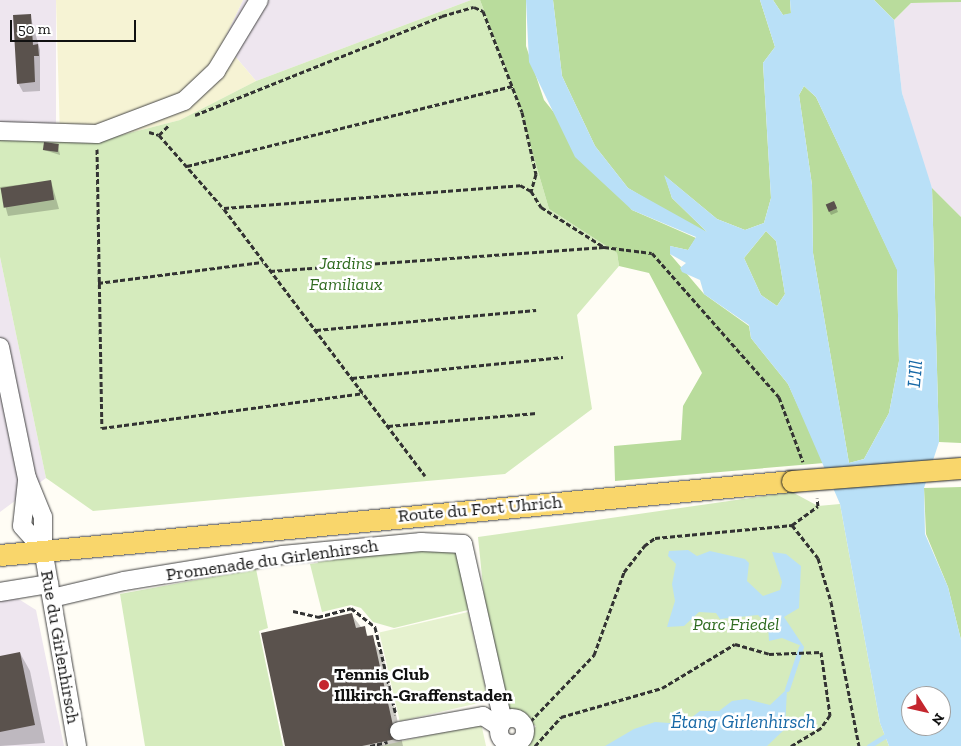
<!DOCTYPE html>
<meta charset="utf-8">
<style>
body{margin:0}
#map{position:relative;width:961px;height:746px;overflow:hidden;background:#fffdf5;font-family:"Zilla Slab",serif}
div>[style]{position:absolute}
.industrial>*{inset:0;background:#eee6ef;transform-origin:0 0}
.farmland>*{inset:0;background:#f6f3d4}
.green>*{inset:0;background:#d5ebbd}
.forest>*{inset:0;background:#b9dc9c}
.pitch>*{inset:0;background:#e6f2cf;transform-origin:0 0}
.water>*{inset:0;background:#b9e0f7}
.shadow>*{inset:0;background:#0003}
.stream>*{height:5px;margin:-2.5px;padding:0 2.5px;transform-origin:2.5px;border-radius:2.5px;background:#b9e0f7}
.building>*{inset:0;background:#5a524d;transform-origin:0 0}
.path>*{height:3px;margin-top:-1.5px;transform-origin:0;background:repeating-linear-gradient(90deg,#333 0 5px,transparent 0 7.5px)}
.roads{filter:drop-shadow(0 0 1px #444) drop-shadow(0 0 1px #444)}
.minor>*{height:18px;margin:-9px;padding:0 9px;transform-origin:9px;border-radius:9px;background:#fff}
.minor>.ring{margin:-9px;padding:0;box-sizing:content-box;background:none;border:18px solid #fff;border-radius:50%}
.major>*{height:21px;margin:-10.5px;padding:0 10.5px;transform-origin:10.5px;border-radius:10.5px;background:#f9d66b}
.bridges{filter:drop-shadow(0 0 1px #222) drop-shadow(0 0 1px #222)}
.major-bridge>*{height:21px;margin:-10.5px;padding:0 10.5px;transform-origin:10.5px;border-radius:10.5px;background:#f9d66b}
.dots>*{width:14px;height:14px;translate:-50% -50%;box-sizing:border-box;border:2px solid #fff;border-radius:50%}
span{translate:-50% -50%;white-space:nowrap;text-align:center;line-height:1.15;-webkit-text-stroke:5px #fff;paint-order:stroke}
.park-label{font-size:18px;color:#2f6b1f;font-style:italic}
.street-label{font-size:18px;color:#111}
.poi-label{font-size:18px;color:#111;font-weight:700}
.left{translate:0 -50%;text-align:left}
.water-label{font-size:19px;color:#1768a6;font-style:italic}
.north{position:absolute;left:901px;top:686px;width:50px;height:50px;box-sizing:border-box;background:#fff;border:1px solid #a0a0a0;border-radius:50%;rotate:125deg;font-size:14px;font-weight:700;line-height:20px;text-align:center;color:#111}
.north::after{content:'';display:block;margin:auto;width:18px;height:22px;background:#c4262e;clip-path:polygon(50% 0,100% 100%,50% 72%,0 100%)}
.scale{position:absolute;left:10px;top:20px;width:126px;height:22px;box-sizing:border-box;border:2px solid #111;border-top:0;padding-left:6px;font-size:15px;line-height:18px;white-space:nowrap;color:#111;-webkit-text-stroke:4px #fff;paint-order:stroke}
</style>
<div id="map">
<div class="industrial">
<div style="left:0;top:0;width:56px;height:138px"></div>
<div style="clip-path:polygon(243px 0,471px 0,256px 81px,223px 42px)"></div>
<div style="clip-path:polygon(961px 2px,961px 217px,932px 188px,923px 166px,902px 93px,894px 20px,911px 3px)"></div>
<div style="clip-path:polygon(0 257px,46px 478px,0 512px)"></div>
<div style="clip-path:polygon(17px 598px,36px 610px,64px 746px,0 746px,0 600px)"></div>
</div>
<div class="farmland">
<div style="clip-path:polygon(56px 0,243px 0,223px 42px,256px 81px,180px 120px,110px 138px,60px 136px)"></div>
</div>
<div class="green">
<div style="clip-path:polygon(471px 0,480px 0,515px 93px,549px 209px,617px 253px,619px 266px,577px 315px,592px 409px,505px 474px,93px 511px,46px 478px,0 257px,0 138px,110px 138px,180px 120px,256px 81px)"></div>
<div style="clip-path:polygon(792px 492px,818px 506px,840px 504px,880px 723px,889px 746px,521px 746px,536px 726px,515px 716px,506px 704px,486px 616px,478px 537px)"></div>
<div style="clip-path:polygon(421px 547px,458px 550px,468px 610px,394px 628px,373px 622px,361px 608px,351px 605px,322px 612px,310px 564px,318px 563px,317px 559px)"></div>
<div style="clip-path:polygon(256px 569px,268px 628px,259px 631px,283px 746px,145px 746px,120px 594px)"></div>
</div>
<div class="forest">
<div style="clip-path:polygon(480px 0,526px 0,526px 46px,544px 100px,632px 210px,696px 238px,688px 250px,670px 246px,670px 254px,704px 294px,749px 326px,751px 338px,788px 384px,824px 463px,615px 481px,614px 446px,681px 440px,683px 406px,702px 373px,649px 273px,619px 266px,617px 253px,549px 209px,515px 93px)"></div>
<div style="clip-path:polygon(553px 0,760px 0,775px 47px,763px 63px,771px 198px,764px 223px,745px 230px,717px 219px,665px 176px,672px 198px,707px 232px,700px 231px,628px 188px,595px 146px,562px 76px)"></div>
<div style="clip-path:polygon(773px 0,790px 0,791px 14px,783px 15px)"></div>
<div style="clip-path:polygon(874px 0,961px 0,961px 2px,911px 3px,894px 20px)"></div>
<div style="clip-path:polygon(804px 86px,816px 97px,897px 269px,899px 361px,889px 413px,864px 459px,849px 463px,813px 253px,812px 185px,799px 95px)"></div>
<div style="clip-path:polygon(932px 188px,961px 217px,961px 443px,939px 442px)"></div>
<div style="clip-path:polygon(766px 231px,776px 241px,785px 294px,777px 306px,761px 295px,744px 258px)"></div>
<div style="clip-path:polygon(961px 487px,961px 640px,948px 587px,926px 534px,924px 488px)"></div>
</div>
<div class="pitch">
<div style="left:468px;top:612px;width:91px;height:91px;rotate:77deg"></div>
<div style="clip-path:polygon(481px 723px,486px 746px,381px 746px)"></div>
</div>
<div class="water">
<div style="clip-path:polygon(evenodd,526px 0,553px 0,562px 76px,595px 146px,628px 188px,707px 232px,672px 198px,664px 175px,717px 219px,745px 230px,764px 223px,771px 198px,763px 63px,775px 47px,760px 0,773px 0,783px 15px,791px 13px,790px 0,874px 0,894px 20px,902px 93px,932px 188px,939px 442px,924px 488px,925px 534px,948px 587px,961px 640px,961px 746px,889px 746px,880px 723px,840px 504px,788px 384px,751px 338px,749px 325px,704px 294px,700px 280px,682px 272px,680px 268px,686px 263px,670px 254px,670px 246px,688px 250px,696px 237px,632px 210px,575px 157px,529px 62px,526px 0,804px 86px,816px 97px,897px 270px,899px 361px,889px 413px,864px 459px,849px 463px,813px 253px,812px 185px,799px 95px,804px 86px,526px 0,766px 231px,776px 241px,785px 294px,777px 306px,761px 295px,744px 258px,766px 231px,526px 0,911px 696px,941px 696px,941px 726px,911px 726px,911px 696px)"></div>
<div style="clip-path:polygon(688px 550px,697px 556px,710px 551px,745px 559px,749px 563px,747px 581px,763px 596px,780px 590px,782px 582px,772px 552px,786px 554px,801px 566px,799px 608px,784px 617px,804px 647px,782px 638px,769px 641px,768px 625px,758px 615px,720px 619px,716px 613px,699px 612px,684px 626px,667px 627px,675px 601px,672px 584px,676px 564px,668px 556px,669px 551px)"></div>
<div style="clip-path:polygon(787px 689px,785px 729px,767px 746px,605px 746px,634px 729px,655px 722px,683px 724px,700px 711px,719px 711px,732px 701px,746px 699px,770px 705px)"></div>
</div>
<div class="shadow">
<div style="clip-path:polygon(30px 15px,40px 50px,40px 91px,23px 92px,18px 83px)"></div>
<div style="clip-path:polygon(58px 145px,60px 155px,44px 150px)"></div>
<div style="clip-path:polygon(51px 181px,59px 209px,8px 216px,0 187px)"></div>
<div style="clip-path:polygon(834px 202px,838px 212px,831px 215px,829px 211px)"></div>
<div style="clip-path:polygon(351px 614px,383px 655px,403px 746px,287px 746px)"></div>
<div style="clip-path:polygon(20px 653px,30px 671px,45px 743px,0 746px,0 657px)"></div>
</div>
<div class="stream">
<div style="left:787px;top:689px;width:44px;rotate:-71.6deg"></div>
<div style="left:869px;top:746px;width:25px;rotate:-32deg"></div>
</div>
<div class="building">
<div style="clip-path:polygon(31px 14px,33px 45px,38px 44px,39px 56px,34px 56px,35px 82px,17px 84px,13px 15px)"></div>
<div style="left:44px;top:142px;width:15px;height:8px;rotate:8deg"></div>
<div style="left:51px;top:180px;width:20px;height:51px;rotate:81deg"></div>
<div style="left:834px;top:201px;width:8px;height:9px;rotate:67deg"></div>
<div style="clip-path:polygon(352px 613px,356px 628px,365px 626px,367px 636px,373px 635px,396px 739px,362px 746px,285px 746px,261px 633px)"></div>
<div style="clip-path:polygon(20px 652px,35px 725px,0 732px,0 656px)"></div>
</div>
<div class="path">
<div style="left:195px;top:115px;width:266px;rotate:-21.8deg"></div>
<div style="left:442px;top:16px;width:33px;rotate:-16deg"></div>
<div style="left:474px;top:7px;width:10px;rotate:24deg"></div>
<div style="left:483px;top:11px;width:108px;rotate:68.9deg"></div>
<div style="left:522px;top:112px;width:64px;rotate:77.3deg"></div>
<div style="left:536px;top:174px;width:18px;rotate:106deg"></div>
<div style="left:149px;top:132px;width:10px;rotate:17deg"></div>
<div style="left:159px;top:135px;width:98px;rotate:48.7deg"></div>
<div style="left:224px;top:209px;width:334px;rotate:53deg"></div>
<div style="left:159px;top:135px;width:13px;rotate:-45deg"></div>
<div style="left:97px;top:149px;width:279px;rotate:89deg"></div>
<div style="left:102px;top:428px;width:263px;rotate:-7.6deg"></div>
<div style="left:187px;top:166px;width:336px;rotate:-13.8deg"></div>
<div style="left:224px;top:208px;width:297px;rotate:-4.4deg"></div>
<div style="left:520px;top:185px;width:13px;rotate:29deg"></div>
<div style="left:531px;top:191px;width:19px;rotate:58deg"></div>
<div style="left:541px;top:207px;width:75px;rotate:32.4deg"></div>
<div style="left:270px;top:271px;width:335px;rotate:-4.1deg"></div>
<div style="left:604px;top:247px;width:48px;rotate:7.1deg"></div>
<div style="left:652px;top:253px;width:192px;rotate:48.6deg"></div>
<div style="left:779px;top:397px;width:69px;rotate:69.7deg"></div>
<div style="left:98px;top:283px;width:166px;rotate:-7.3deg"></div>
<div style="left:316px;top:330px;width:221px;rotate:-5.2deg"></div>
<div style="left:352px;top:378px;width:212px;rotate:-5.7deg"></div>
<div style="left:388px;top:426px;width:149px;rotate:-5deg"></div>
<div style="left:792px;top:525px;width:42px;rotate:51.8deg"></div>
<div style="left:818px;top:558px;width:46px;rotate:73.5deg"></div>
<div style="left:831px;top:602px;width:147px;rotate:79deg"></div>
<div style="left:293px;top:611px;width:26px;rotate:13deg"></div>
<div style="left:318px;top:617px;width:34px;rotate:-15deg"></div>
<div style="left:351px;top:608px;width:31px;rotate:38deg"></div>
<div style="left:375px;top:627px;width:90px;rotate:76.6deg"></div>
<div style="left:525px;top:727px;width:100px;rotate:-46.2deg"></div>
<div style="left:594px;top:655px;width:88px;rotate:-70.1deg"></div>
<div style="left:624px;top:572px;width:33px;rotate:-52deg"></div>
<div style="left:644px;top:546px;width:14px;rotate:-36deg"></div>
<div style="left:655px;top:538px;width:138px;rotate:-5.4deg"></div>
<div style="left:792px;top:525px;width:32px;rotate:-36deg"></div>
<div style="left:818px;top:506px;width:8px;rotate:-97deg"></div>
<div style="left:370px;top:746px;width:18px;rotate:-13deg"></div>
<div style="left:535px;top:746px;width:39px;rotate:-48deg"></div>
<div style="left:561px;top:717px;width:105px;rotate:-16deg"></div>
<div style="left:662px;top:688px;width:85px;rotate:-31.1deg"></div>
<div style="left:735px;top:644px;width:35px;rotate:16deg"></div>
<div style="left:769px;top:654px;width:52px;rotate:-2.2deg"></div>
<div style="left:821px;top:652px;width:64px;rotate:81.9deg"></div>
<div style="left:830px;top:715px;width:16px;rotate:125deg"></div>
<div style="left:821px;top:728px;width:35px;rotate:149deg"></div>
</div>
<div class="roads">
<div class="minor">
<div style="left:0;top:131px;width:97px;rotate:1.8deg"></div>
<div style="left:97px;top:134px;width:93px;rotate:-20.8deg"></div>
<div style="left:184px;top:101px;width:44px;rotate:-43.2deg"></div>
<div style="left:216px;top:71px;width:83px;rotate:-58.8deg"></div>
<div style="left:0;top:347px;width:134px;rotate:78.4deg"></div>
<div style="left:27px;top:478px;width:42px;rotate:67.7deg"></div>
<div style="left:43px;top:517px;width:32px;rotate:90deg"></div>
<div style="left:43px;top:549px;width:200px;rotate:80.2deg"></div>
<div style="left:27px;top:481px;width:45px;rotate:96.3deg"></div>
<div style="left:22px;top:526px;width:31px;rotate:48deg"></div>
<div style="left:0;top:592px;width:50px;rotate:-9.3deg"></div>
<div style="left:52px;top:598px;width:74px;rotate:-13.3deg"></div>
<div style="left:124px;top:581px;width:160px;rotate:-9.3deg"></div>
<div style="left:282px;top:555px;width:140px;rotate:-5.3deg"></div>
<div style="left:421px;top:542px;width:42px;rotate:2.7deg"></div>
<div style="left:463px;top:544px;width:182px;rotate:77.3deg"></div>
<div class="ring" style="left:499px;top:718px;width:8px;height:8px"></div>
<div style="left:399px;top:731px;width:85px;rotate:-10.1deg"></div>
<div style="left:483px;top:716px;width:20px;rotate:33deg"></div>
</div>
<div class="major">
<div style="left:0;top:555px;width:795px;rotate:-5.34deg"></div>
</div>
</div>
<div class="bridges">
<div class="major-bridge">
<div style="left:792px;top:481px;width:169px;rotate:-4.4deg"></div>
</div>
</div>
<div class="dots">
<div style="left:324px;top:685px;background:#c4262e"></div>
</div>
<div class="park-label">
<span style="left:346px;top:274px">Jardins<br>Familiaux</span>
<span style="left:736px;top:624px">Parc Friedel</span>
</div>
<div class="street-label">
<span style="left:480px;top:509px;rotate:-5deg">Route du Fort Uhrich</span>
<span style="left:272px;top:560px;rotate:-8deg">Promenade du Girlenhirsch</span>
<span style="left:60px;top:647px;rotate:80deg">Rue du Girlenhirsch</span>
</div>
<div class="poi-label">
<span class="left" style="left:334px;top:685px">Tennis Club<br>Illkirch-Graffenstaden</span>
</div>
<div class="water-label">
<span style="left:915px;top:374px;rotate:-85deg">L'Ill</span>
<span style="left:743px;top:722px">Étang Girlenhirsch</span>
</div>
<div class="north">N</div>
<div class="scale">50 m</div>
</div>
